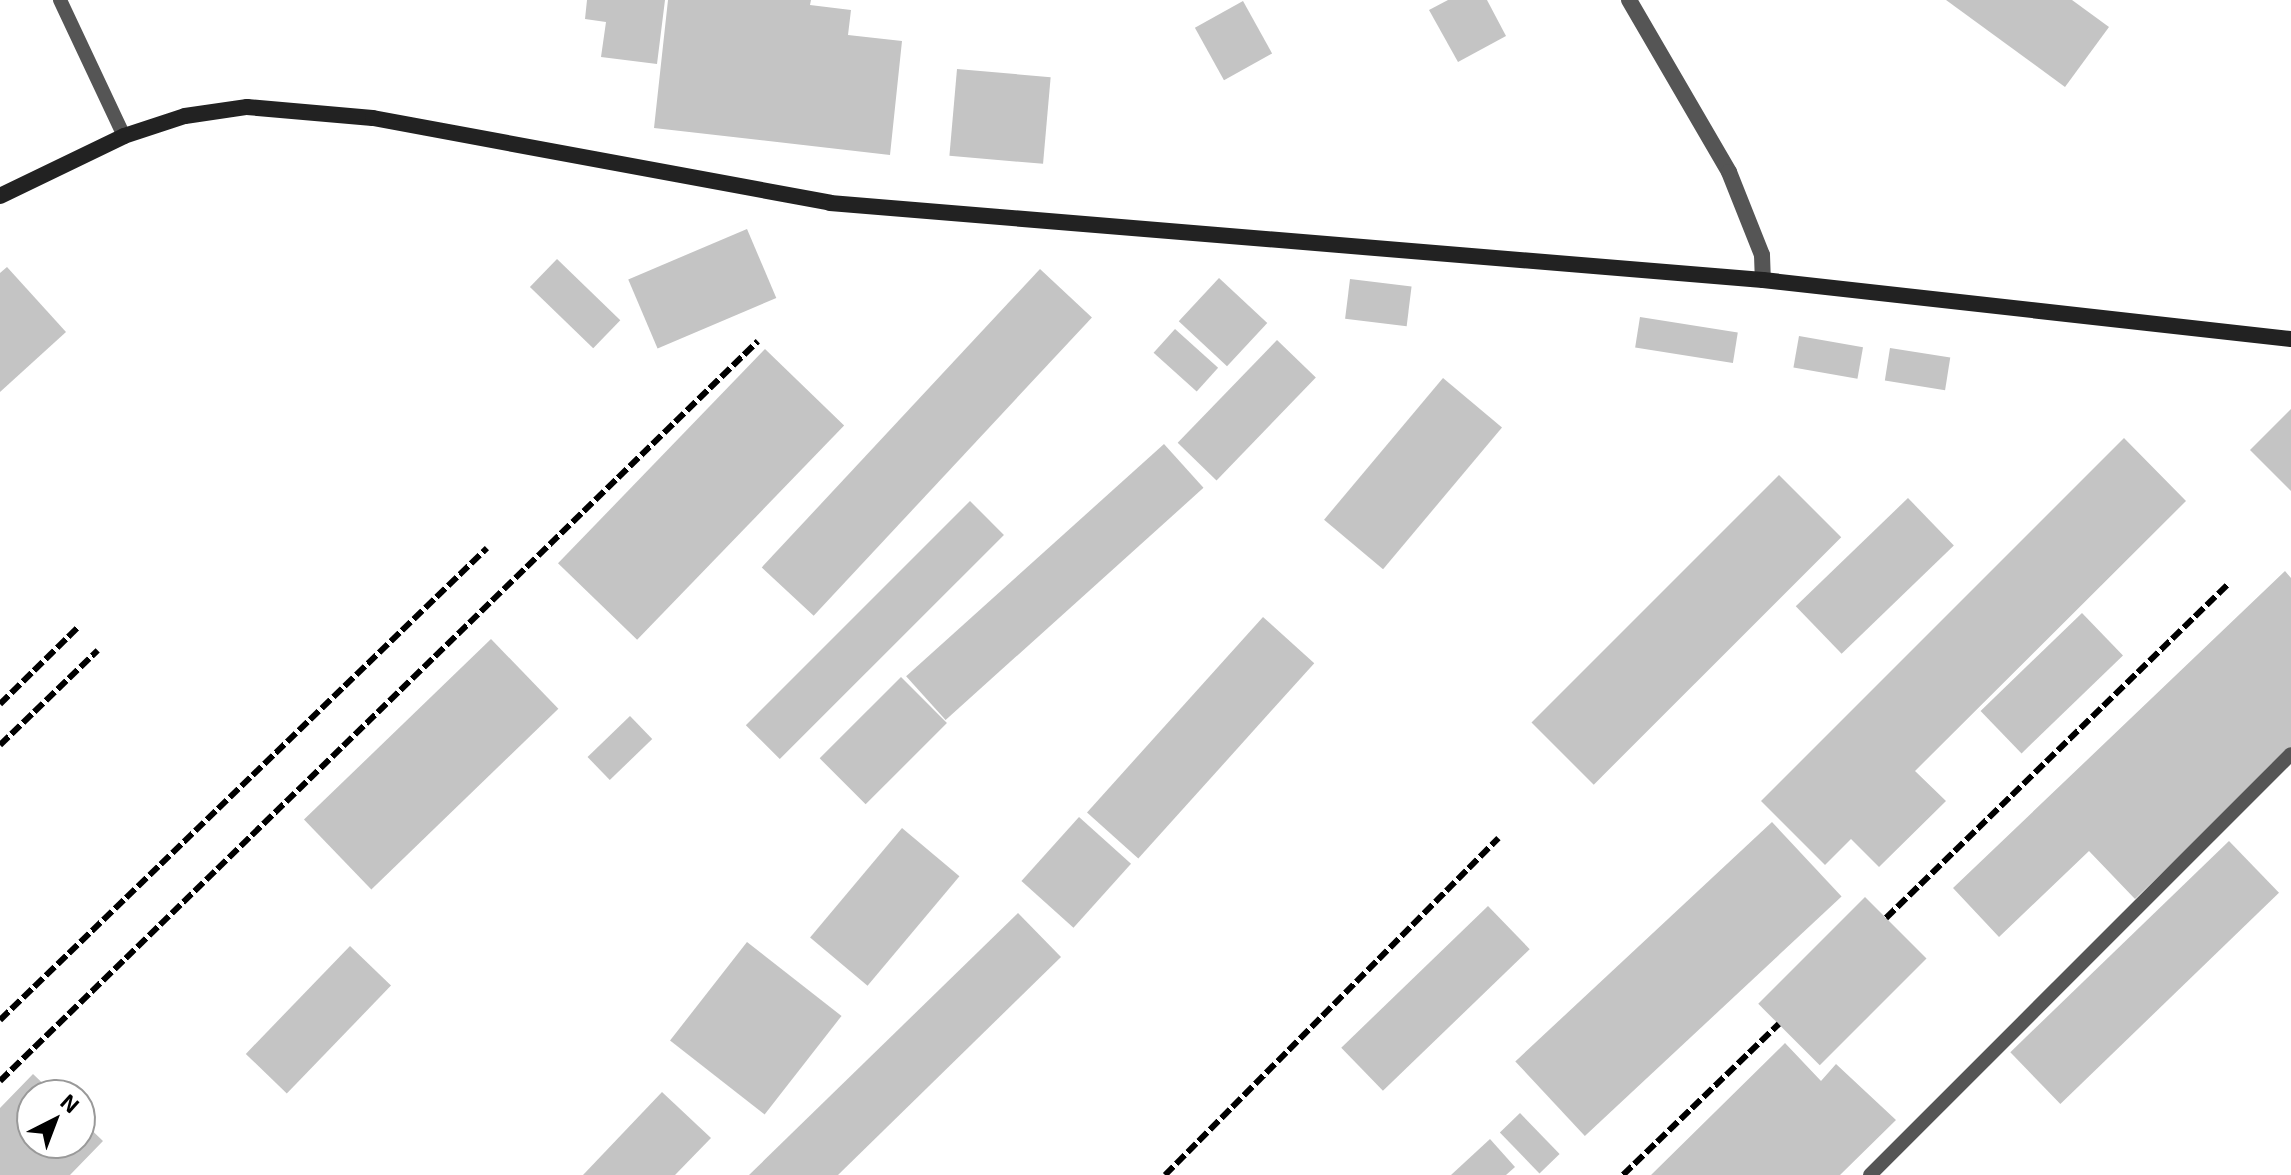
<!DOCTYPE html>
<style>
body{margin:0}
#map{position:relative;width:2291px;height:1175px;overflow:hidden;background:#fff;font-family:"Exo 2",sans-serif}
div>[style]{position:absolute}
.building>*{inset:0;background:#c4c4c4;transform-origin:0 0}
.lane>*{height:14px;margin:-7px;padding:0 7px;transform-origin:7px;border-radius:7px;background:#555}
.street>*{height:16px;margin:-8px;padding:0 8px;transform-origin:8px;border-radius:8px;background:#555}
.secondary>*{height:16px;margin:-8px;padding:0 8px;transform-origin:8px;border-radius:8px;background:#222}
.rail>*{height:6px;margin-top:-3px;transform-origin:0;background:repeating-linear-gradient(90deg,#000 0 12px,transparent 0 16px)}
span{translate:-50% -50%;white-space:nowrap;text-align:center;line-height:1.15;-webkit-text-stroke:7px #fff;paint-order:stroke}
.north{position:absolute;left:16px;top:1079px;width:80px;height:80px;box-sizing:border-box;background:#fff;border:2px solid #999;border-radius:50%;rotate:42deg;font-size:22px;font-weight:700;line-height:32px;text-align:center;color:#000}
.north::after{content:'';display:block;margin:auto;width:28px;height:36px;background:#000;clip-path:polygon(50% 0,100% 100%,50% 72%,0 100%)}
</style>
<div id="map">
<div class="building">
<div style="clip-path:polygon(587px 0,665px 0,657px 64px,601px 57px,606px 22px,585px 19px)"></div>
<div style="clip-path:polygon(668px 0,811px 0,810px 5px,851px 10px,848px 35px,902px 41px,890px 155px,654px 128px)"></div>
<div style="clip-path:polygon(1448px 0,1487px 0,1506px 36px,1458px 62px,1429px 10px)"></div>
<div style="clip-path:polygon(1946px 0,2072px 0,2109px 27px,2065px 87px)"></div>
<div style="left:1243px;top:1px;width:60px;height:55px;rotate:61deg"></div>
<div style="left:957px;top:69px;width:94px;height:87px;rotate:5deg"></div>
<div style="left:747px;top:229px;width:75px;height:129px;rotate:67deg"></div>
<div style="left:557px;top:259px;width:88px;height:39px;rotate:44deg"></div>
<div style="clip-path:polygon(7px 267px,66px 332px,0 392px,0 273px)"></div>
<div style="left:1040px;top:269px;width:71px;height:408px;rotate:43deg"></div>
<div style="left:1219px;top:278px;width:66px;height:59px;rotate:43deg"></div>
<div style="left:1350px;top:279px;width:62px;height:40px;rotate:7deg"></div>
<div style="left:1640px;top:317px;width:99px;height:31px;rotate:9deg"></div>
<div style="left:1175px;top:329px;width:58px;height:32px;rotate:42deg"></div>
<div style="left:1799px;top:336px;width:65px;height:32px;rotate:10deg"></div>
<div style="left:1277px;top:340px;width:54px;height:143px;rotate:44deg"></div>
<div style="left:1890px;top:348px;width:61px;height:33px;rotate:9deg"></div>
<div style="left:765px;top:349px;width:110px;height:298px;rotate:44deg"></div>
<div style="left:1443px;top:378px;width:77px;height:185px;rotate:40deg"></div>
<div style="clip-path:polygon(2291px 409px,2291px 491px,2250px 450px)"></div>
<div style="clip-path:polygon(2124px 438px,2186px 501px,1915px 771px,1946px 801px,1879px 867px,1851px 839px,1825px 865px,1761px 801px)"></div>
<div style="left:1164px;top:444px;width:59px;height:347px;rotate:48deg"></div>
<div style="left:1779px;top:475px;width:88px;height:350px;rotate:45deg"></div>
<div style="left:1908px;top:498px;width:66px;height:156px;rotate:46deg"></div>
<div style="left:970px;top:501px;width:48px;height:317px;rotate:45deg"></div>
<div style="clip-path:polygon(2285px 571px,2291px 578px,2291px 749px,2135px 899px,2089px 851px,1999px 937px,1953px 888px)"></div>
<div style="left:2082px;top:613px;width:59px;height:141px;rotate:46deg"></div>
<div style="left:1263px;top:617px;width:69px;height:263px;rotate:42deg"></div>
<div style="left:491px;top:639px;width:97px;height:260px;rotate:46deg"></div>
<div style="left:901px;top:677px;width:65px;height:115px;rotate:45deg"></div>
<div style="left:630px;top:716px;width:32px;height:59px;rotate:46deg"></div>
<div style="left:1079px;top:817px;width:70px;height:86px;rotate:42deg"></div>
<div style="left:1772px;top:822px;width:102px;height:351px;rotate:47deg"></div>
<div style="left:902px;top:828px;width:75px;height:143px;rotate:40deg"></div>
<div style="left:2229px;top:841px;width:72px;height:304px;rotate:46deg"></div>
<div style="left:1865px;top:897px;width:87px;height:151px;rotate:45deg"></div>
<div style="left:1488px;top:906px;width:60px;height:204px;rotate:46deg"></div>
<div style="clip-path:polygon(1018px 913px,1061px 957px,838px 1175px,749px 1175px)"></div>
<div style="left:747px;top:942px;width:120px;height:125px;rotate:38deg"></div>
<div style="left:350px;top:946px;width:57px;height:150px;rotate:44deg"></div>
<div style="clip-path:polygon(1785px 1043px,1821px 1081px,1836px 1064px,1896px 1120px,1840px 1175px,1651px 1175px)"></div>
<div style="clip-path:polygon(33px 1074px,55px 1095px,32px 1095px,32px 1143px,80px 1143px,80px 1119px,103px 1141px,70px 1175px,0 1175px,0 1108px)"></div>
<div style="clip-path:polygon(662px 1092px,711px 1138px,675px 1175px,583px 1175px)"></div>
<div style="left:1520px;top:1113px;width:57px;height:28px;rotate:46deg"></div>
<div style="clip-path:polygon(1490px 1139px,1515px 1167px,1506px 1175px,1451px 1175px)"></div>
</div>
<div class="lane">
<div style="left:60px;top:0;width:150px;rotate:64.8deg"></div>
<div style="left:1870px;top:1175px;width:595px;rotate:-45deg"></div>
</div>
<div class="street">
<div style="left:1629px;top:0;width:199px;rotate:59.8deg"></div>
<div style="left:1729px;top:172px;width:89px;rotate:68.3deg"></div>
<div style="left:1762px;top:255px;width:25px;rotate:88deg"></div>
</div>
<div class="secondary">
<div style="left:0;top:196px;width:138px;rotate:-25.8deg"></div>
<div style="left:124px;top:136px;width:64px;rotate:-18.2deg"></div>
<div style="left:185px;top:116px;width:63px;rotate:-8.3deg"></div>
<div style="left:247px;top:107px;width:126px;rotate:5deg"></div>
<div style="left:373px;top:118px;width:465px;rotate:10.5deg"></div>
<div style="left:830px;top:203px;width:936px;rotate:4.72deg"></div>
<div style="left:1763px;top:280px;width:531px;rotate:6.38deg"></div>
</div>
<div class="rail">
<div style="left:0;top:704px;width:110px;rotate:-44.6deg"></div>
<div style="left:0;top:745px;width:136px;rotate:-44.1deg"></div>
<div style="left:1886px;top:918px;width:478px;rotate:-44.3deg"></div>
<div style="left:0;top:1020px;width:678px;rotate:-44.1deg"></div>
<div style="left:0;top:1081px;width:1059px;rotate:-44.31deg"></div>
<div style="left:1165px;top:1175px;width:474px;rotate:-45.3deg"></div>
<div style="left:1623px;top:1175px;width:217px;rotate:-44.1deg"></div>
</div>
<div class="north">N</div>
</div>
